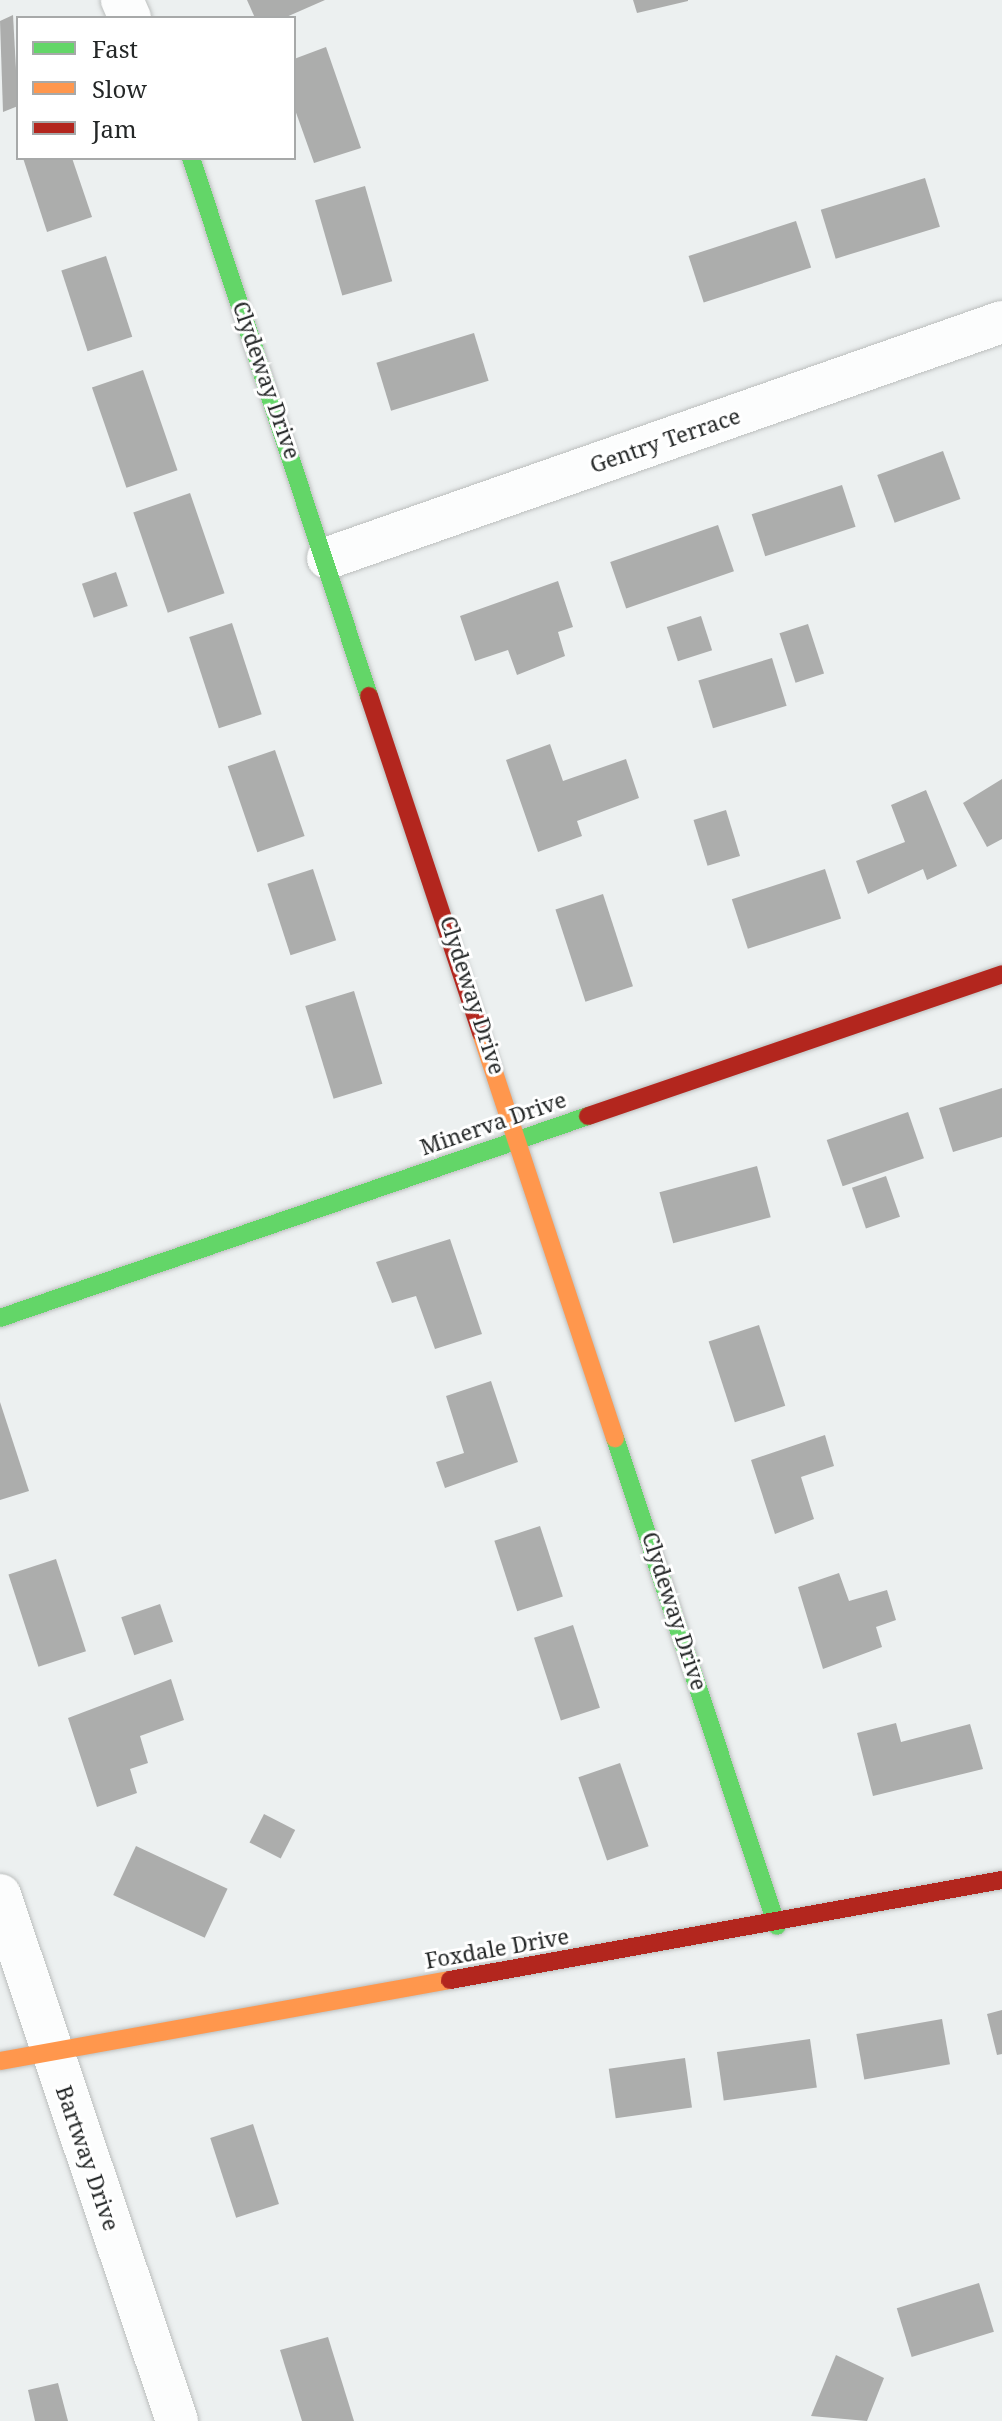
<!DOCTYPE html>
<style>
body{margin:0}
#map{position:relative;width:1002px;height:2421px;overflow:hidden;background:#ecf0f0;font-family:"Noto Serif",serif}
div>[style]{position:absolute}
.building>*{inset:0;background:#acadac;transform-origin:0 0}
.roads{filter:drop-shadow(0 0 2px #bcbfbe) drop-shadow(0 0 2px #bcbfbe)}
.street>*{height:42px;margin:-21px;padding:0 21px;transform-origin:21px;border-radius:21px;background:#fcfdfd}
.fast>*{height:18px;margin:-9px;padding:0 9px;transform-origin:9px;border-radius:9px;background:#63d668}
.slow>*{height:18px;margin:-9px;padding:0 9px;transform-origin:9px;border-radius:9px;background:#ff974d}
.jam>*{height:18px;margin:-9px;padding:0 9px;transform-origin:9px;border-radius:9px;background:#b3261e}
span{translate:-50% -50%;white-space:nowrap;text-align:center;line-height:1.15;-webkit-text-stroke:6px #fff;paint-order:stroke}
.street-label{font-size:22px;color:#242727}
.legend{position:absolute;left:16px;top:16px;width:280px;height:144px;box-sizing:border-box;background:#fff;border:2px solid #a7a9a9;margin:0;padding:10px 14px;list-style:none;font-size:24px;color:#242727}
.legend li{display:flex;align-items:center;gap:16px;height:40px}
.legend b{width:40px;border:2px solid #a7a9a9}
</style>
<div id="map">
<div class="building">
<div style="clip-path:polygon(247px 0,325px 0,284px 18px,255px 18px)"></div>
<div style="clip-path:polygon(633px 0,688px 0,688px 1px,637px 13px)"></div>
<div style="clip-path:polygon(13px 15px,18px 106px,3px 112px,0 21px)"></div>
<div style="clip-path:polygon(326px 47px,361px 148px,314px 163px,294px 107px,294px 59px)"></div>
<div style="clip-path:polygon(23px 158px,72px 158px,92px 217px,47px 232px)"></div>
<div style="left:925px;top:178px;width:51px;height:109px;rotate:73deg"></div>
<div style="left:365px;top:186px;width:99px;height:52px;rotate:74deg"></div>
<div style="left:796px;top:221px;width:49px;height:113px;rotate:72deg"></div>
<div style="left:106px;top:256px;width:85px;height:47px;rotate:72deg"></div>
<div style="left:474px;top:333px;width:50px;height:102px;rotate:73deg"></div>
<div style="left:143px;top:370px;width:106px;height:54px;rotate:71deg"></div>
<div style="left:943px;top:451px;width:51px;height:70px;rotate:70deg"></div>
<div style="left:842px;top:485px;width:44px;height:95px;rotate:72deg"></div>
<div style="left:190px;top:493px;width:106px;height:60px;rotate:71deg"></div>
<div style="left:718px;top:525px;width:49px;height:114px;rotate:71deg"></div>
<div style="left:116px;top:572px;width:36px;height:36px;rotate:71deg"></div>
<div style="clip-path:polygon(558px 581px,573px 627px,558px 632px,565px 656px,517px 675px,508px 650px,475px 661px,460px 616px)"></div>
<div style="left:701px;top:616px;width:36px;height:36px;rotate:72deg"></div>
<div style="left:232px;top:623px;width:96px;height:45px;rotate:72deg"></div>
<div style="left:808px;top:624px;width:52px;height:30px;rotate:72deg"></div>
<div style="left:772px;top:658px;width:50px;height:77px;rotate:73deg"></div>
<div style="clip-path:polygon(550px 744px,563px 781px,626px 759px,639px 798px,577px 821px,582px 836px,538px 852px,506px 760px)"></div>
<div style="left:275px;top:750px;width:91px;height:50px;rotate:71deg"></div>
<div style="clip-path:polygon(1002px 779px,1002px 839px,987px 847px,963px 803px)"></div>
<div style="clip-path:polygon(926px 790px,957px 866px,927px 880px,923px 869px,868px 894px,856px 861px,905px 842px,891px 805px)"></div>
<div style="left:726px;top:810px;width:48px;height:34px;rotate:73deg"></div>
<div style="left:313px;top:869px;width:75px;height:48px;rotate:72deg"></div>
<div style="left:825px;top:869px;width:52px;height:98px;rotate:72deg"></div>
<div style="left:603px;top:894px;width:97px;height:50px;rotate:72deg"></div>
<div style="left:354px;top:991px;width:97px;height:51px;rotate:73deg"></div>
<div style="clip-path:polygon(1002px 1088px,1002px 1137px,953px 1152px,939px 1108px)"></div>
<div style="left:908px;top:1112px;width:49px;height:86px;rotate:71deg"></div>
<div style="left:757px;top:1166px;width:53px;height:101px;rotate:75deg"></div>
<div style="left:886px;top:1176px;width:43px;height:36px;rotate:71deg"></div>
<div style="clip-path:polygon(450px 1239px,482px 1334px,435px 1349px,416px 1296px,392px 1303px,376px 1262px)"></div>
<div style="left:759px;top:1325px;width:85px;height:53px;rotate:72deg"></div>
<div style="clip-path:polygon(491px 1381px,518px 1462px,445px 1488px,436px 1462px,464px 1453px,446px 1396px)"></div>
<div style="clip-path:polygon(0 1402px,29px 1491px,0 1500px)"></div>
<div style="clip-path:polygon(825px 1435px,834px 1466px,801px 1477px,814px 1519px,775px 1534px,751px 1460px)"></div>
<div style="left:540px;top:1526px;width:74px;height:48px;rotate:72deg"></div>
<div style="left:56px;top:1559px;width:97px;height:50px;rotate:72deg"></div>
<div style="clip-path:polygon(839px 1573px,849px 1601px,887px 1590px,896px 1620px,876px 1627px,882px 1647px,823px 1669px,798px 1587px)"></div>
<div style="left:160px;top:1604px;width:40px;height:41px;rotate:71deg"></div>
<div style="left:573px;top:1625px;width:87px;height:41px;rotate:72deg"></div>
<div style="clip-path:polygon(171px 1679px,184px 1720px,140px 1736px,148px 1763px,130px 1769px,137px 1793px,97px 1807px,68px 1718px)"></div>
<div style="clip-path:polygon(896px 1723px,901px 1742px,970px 1724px,983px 1769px,873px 1796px,857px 1733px)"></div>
<div style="left:620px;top:1763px;width:88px;height:44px;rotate:71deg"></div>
<div style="left:264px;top:1814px;width:35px;height:32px;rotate:27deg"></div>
<div style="left:136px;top:1846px;width:101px;height:54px;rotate:25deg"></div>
<div style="clip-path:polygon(1002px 2010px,1002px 2054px,997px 2055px,987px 2014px)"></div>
<div style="left:942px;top:2019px;width:46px;height:87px;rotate:80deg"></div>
<div style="left:810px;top:2039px;width:49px;height:94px;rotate:82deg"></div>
<div style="left:685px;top:2058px;width:50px;height:77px;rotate:82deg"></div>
<div style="left:253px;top:2124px;width:84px;height:45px;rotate:72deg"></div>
<div style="left:979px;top:2283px;width:51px;height:86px;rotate:73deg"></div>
<div style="clip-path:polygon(328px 2337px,354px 2421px,302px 2421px,280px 2350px)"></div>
<div style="clip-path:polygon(836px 2355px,884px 2378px,867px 2421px,811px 2416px)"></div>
<div style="clip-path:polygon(58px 2383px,68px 2421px,35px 2421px,28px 2390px)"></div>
</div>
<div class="roads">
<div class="street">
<div style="left:122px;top:0;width:20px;rotate:66deg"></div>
<div style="left:328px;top:558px;width:714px;rotate:-19.3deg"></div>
<div style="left:0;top:1895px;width:555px;rotate:71.4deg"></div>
</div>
<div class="fast">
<div style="left:191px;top:158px;width:567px;rotate:71.69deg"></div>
<div style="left:0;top:1318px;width:622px;rotate:-18.96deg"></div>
<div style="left:615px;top:1438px;width:514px;rotate:71.64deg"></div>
</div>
<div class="slow">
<div style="left:481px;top:1033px;width:427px;rotate:71.7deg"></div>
<div style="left:0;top:2061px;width:457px;rotate:-10.2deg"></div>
</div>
<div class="jam">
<div style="left:369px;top:696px;width:355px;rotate:71.6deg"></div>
<div style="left:588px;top:1116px;width:438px;rotate:-18.9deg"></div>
<div style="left:450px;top:1980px;width:561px;rotate:-10.27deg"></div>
</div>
</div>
<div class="street-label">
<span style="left:267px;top:380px;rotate:71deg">Clydeway Drive</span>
<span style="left:665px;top:440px;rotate:-19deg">Gentry Terrace</span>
<span style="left:473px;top:995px;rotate:72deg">Clydeway Drive</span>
<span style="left:493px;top:1123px;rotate:-19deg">Minerva Drive</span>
<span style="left:675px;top:1611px;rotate:72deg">Clydeway Drive</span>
<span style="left:497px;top:1948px;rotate:-10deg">Foxdale Drive</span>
<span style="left:88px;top:2158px;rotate:71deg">Bartway Drive</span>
</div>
<ul class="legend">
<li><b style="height:10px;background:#63d668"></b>Fast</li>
<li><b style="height:10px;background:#ff974d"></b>Slow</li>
<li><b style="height:10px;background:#b3261e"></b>Jam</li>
</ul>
</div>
